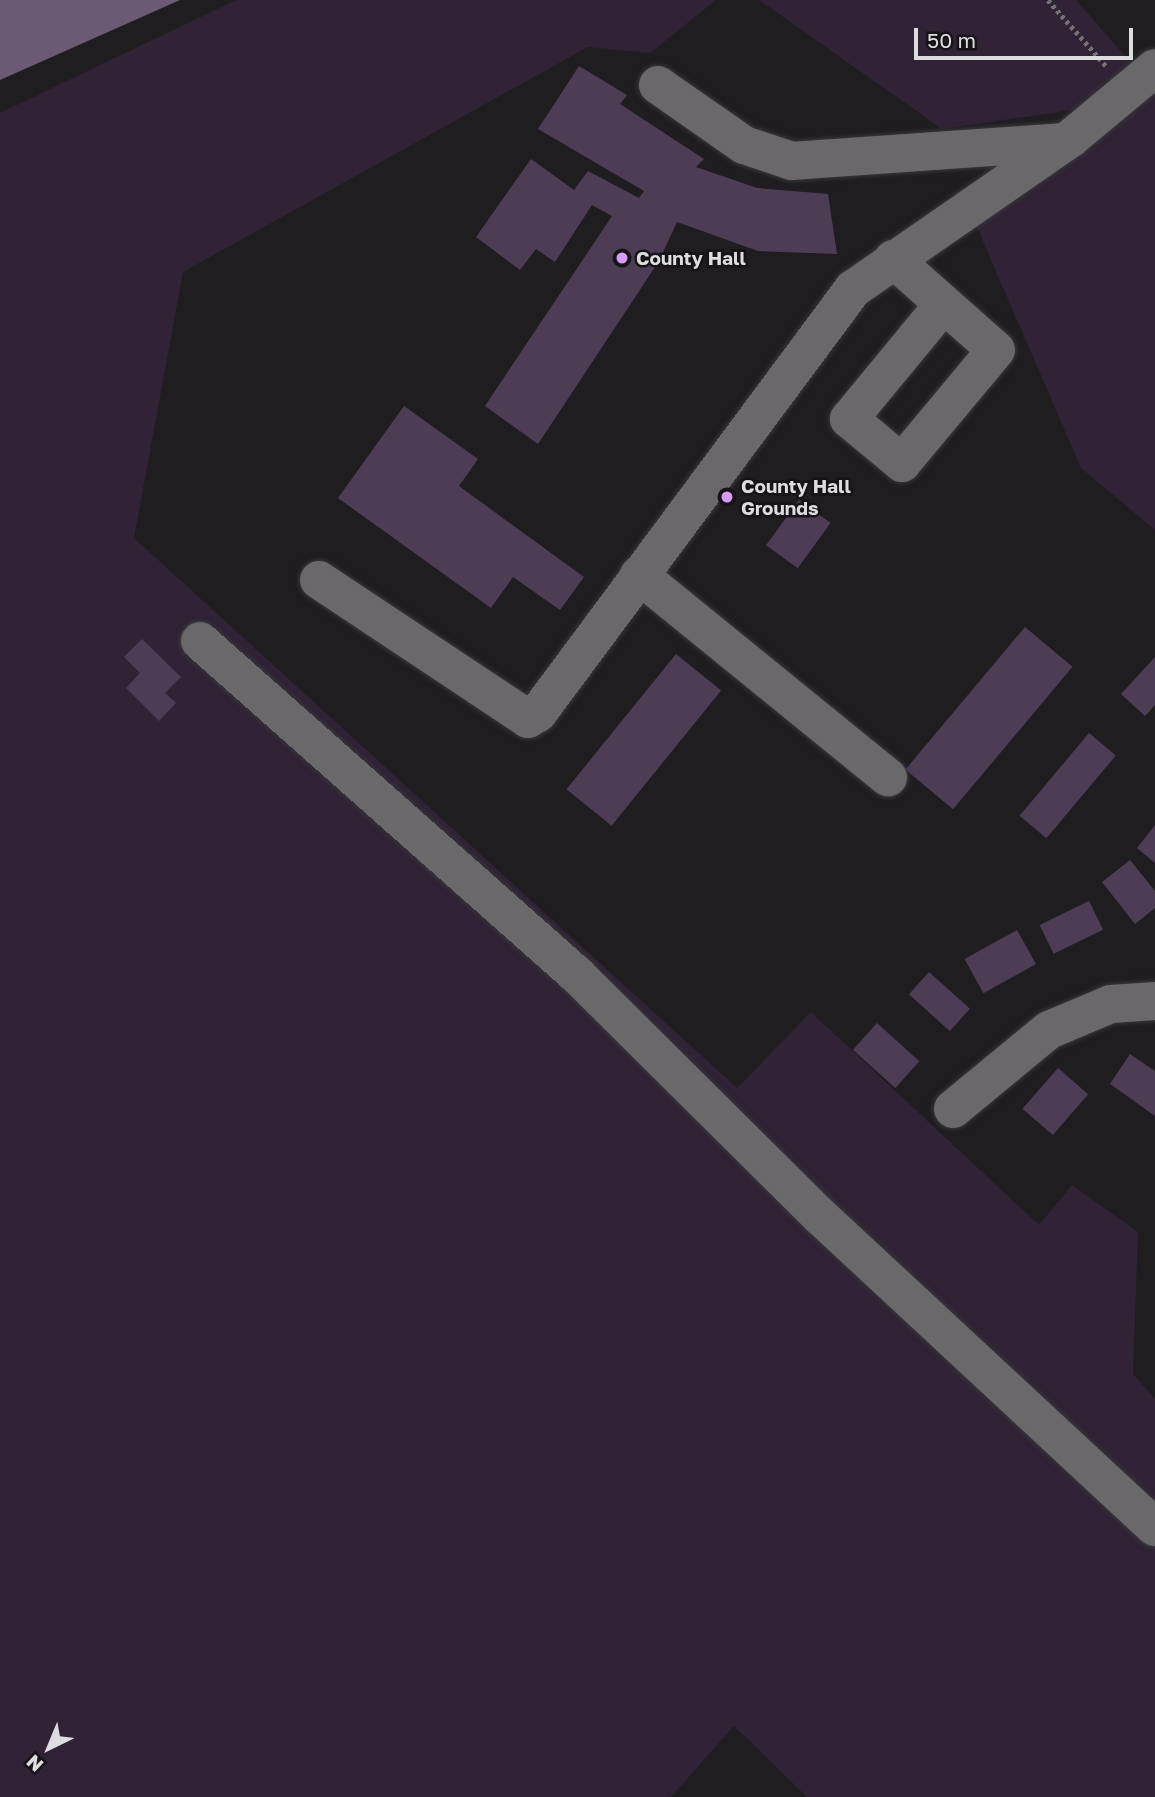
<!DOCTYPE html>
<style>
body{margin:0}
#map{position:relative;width:1155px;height:1797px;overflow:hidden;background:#201d21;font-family:"Golos Text",sans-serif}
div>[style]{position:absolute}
.green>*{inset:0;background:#2f2335}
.water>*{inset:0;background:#6a5a73}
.building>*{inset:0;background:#4c3d54;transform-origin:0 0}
.path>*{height:4.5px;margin-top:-2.25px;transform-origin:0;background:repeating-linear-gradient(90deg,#747275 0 3.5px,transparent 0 7px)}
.roads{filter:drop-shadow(0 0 2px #383739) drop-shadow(0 0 2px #383739)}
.minor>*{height:38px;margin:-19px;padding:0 19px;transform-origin:19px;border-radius:19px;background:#6b686c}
.dots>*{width:19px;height:19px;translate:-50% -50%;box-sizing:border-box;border:4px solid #161418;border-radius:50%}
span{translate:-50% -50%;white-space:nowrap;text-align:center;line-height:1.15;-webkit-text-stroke:5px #161418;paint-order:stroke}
.poi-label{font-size:19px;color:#dddcde;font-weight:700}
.left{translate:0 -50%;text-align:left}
.north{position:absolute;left:14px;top:1713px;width:70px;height:70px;-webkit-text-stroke:5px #161418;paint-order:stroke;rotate:223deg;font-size:19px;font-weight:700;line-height:28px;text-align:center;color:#dddcde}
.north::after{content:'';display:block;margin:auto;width:24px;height:32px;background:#dddcde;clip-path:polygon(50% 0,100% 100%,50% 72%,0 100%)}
.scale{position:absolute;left:914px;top:28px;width:219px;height:32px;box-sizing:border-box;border:4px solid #dddcde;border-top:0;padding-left:9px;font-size:21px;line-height:24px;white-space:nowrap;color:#dddcde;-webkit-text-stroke:5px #161418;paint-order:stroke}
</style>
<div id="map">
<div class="green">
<div style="clip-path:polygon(236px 0,716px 0,650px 53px,588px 47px,183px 272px,134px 538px,737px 1088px,811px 1012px,1039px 1225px,1072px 1185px,1138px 1232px,1133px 1374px,1155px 1399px,1155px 1797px,807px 1797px,734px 1726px,671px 1797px,0 1797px,0 113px)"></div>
<div style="clip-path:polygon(759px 0,1076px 0,1155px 90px,1155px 530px,1081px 468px,976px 225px,1087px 146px,1072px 110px,942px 129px)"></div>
</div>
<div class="water">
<div style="clip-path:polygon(0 0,180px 0,0 80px)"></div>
</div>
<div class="building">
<div style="clip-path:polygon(579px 66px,627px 95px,620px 104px,704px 159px,696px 167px,757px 188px,828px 194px,837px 254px,758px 251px,677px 222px,659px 261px,538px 444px,485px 406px,612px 216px,592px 205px,555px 262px,536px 249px,520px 270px,476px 237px,531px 159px,574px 190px,588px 171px,639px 198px,644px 191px,538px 129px)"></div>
<div style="clip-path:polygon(404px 406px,478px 459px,459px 486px,584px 577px,560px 610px,513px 577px,491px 608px,338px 498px)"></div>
<div style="left:799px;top:500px;width:39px;height:56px;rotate:36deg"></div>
<div style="left:1025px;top:627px;width:62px;height:186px;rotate:40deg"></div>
<div style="clip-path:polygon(142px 639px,181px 677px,165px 693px,176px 703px,159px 721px,126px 688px,140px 673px,124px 657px)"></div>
<div style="left:676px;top:654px;width:58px;height:174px;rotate:39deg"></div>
<div style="clip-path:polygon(1155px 657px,1155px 705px,1145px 716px,1121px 694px)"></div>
<div style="left:1089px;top:733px;width:35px;height:108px;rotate:40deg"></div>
<div style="clip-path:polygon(1155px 825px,1155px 863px,1137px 848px)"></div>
<div style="clip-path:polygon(1130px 860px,1155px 891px,1155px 908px,1135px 924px,1102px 882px)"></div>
<div style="left:1089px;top:901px;width:32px;height:55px;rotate:64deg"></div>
<div style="left:1017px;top:930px;width:39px;height:60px;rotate:61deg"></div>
<div style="left:929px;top:972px;width:55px;height:30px;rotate:42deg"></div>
<div style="left:877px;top:1023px;width:57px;height:36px;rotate:42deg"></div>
<div style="clip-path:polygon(1130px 1054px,1155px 1071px,1155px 1116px,1110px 1084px)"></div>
<div style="left:1058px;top:1068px;width:40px;height:54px;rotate:41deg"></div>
</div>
<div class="path">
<div style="left:1048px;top:0;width:89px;rotate:48.6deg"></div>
</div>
<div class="roads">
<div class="minor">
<div style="left:658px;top:85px;width:105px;rotate:34.9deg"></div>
<div style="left:744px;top:145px;width:51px;rotate:18.4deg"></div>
<div style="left:792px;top:161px;width:273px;rotate:-4deg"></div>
<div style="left:893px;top:259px;width:137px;rotate:41.5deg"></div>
<div style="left:996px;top:350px;width:147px;rotate:129.8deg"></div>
<div style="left:902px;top:463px;width:69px;rotate:-140.3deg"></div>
<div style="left:849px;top:419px;width:146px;rotate:-50.5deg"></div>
<div style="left:639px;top:575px;width:321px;rotate:39.1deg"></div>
<div style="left:319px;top:580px;width:251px;rotate:33.6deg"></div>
<div style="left:528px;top:719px;width:12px;rotate:-31deg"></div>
<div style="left:538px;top:713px;width:528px;rotate:-53.39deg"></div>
<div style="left:853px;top:289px;width:265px;rotate:-34.7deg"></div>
<div style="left:1071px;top:138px;width:109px;rotate:-39.8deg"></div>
<div style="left:200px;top:641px;width:504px;rotate:41.54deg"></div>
<div style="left:577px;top:975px;width:342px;rotate:44.8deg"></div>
<div style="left:820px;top:1216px;width:457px;rotate:42.9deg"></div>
<div style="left:953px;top:1109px;width:124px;rotate:-39.5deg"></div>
<div style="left:1049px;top:1030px;width:67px;rotate:-22.8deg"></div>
<div style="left:1111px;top:1004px;width:44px;rotate:-3.9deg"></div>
</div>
</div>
<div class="dots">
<div style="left:622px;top:258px;background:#d89af8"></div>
<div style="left:727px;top:497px;background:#d89af8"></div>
</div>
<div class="poi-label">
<span class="left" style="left:636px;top:258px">County Hall</span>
<span class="left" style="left:741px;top:497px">County Hall<br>Grounds</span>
</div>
<div class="north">N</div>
<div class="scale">50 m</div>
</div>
